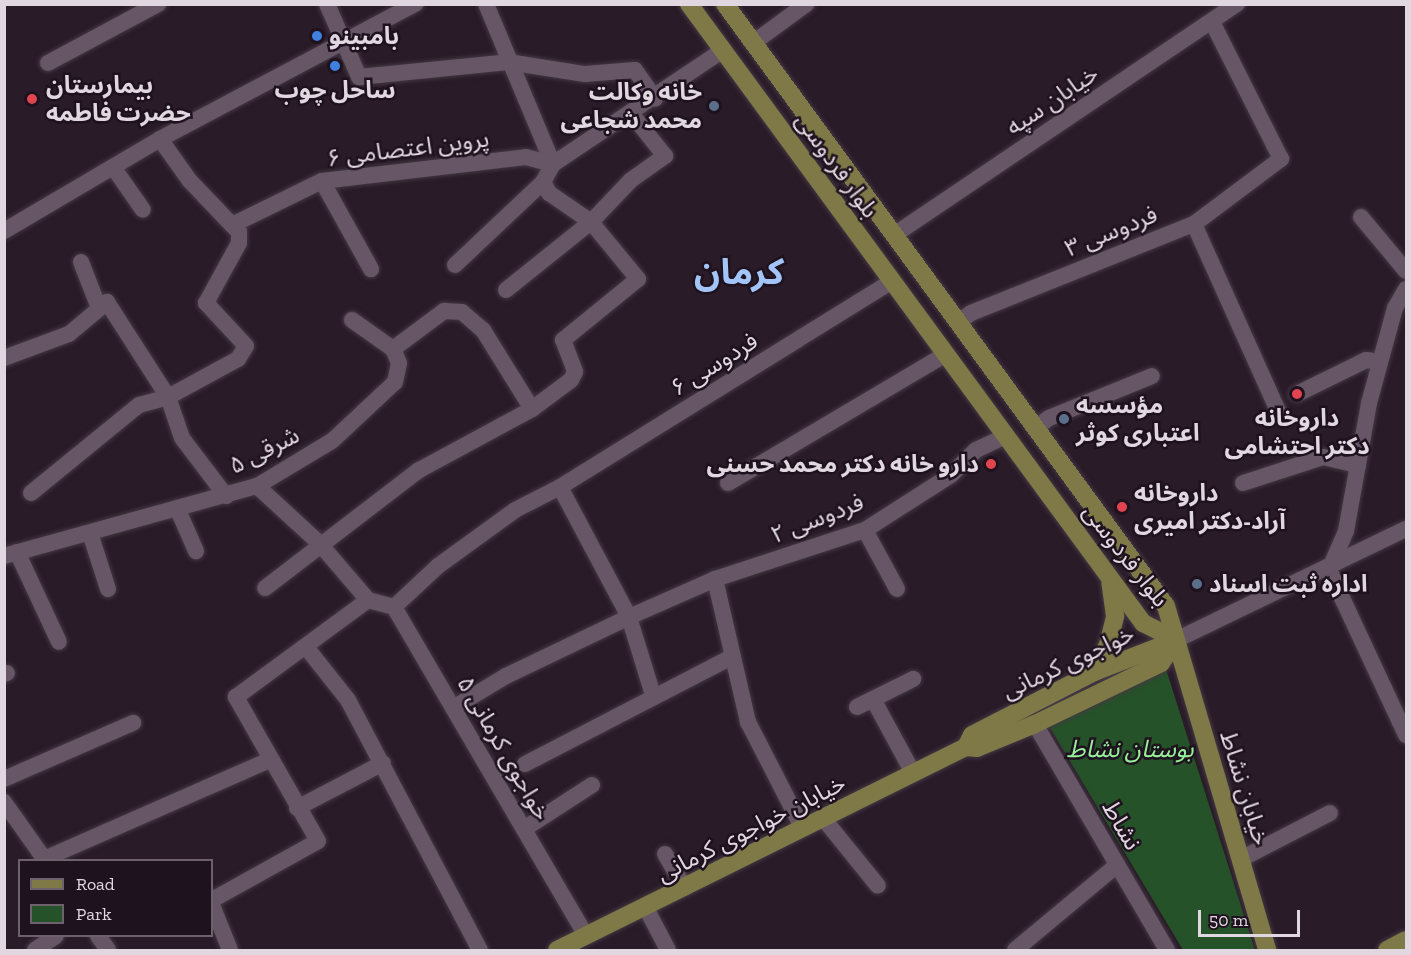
<!DOCTYPE html>
<meta charset="utf-8">
<style>
body{margin:0}
#map{position:relative;width:1411px;height:955px;overflow:hidden;background:#291b28;font-family:"Zilla Slab","Noto Sans Arabic",serif}
div>[style]{position:absolute}
.green>*{inset:0;background:#265229}
.roads{filter:drop-shadow(0 0 2px #433843) drop-shadow(0 0 2px #433843)}
.minor>*{height:16px;margin:-8px;padding:0 8px;transform-origin:8px;border-radius:8px;background:#675666}
.major>*{height:18px;margin:-9px;padding:0 9px;transform-origin:9px;border-radius:9px;background:#7e7946}
.dots>*{width:16px;height:16px;translate:-50% -50%;box-sizing:border-box;border:3px solid #1f121f;border-radius:50%}
span{translate:-50% -50%;white-space:nowrap;text-align:center;line-height:1.15;-webkit-text-stroke:5px #1f121f;paint-order:stroke}
.poi-label{font-size:24px;color:#e1d7e0;font-weight:700}
.left{translate:0 -50%;text-align:left}
.right{translate:-100% -50%;text-align:right}
.street-label{font-size:24px;color:#e1d7e0}
.park-label{font-size:24px;color:#96f09a;font-style:italic}
.town-label{font-size:36px;color:#a3c4f6;font-weight:700}
.frame{position:absolute;inset:0;border:6px solid #e1d7e0;pointer-events:none}
.legend{position:absolute;left:18px;top:859px;width:195px;height:78px;box-sizing:border-box;background:#1f121f;border:2px solid #6d616c;margin:0;padding:8px 10px;list-style:none;font-size:18px;color:#e1d7e0}
.legend li{display:flex;align-items:center;gap:12px;height:30px}
.legend b{width:30px;border:2px solid #6d616c}
.scale{position:absolute;left:1198px;top:910px;width:102px;height:27px;box-sizing:border-box;border:3px solid #e1d7e0;border-top:0;padding-left:8px;font-size:18px;line-height:21px;white-space:nowrap;color:#e1d7e0;-webkit-text-stroke:4px #1f121f;paint-order:stroke}
</style>
<div id="map">
<div class="green">
<div style="clip-path:polygon(1165px 666px,1255px 950px,1183px 950px,1047px 723px)"></div>
</div>
<div class="roads">
<div class="minor">
<div style="left:327px;top:4px;width:80px;rotate:66.3deg"></div>
<div style="left:359px;top:77px;width:150px;rotate:-5.7deg"></div>
<div style="left:508px;top:62px;width:78px;rotate:8.9deg"></div>
<div style="left:585px;top:74px;width:50px;rotate:-4.6deg"></div>
<div style="left:635px;top:70px;width:35px;rotate:55deg"></div>
<div style="left:486px;top:4px;width:173px;rotate:67.3deg"></div>
<div style="left:553px;top:164px;width:205px;rotate:-33.8deg"></div>
<div style="left:753px;top:43px;width:66px;rotate:-36.3deg"></div>
<div style="left:48px;top:63px;width:125px;rotate:-28.2deg"></div>
<div style="left:160px;top:139px;width:52px;rotate:54.5deg"></div>
<div style="left:190px;top:181px;width:61px;rotate:46.3deg"></div>
<div style="left:232px;top:225px;width:100px;rotate:-26.1deg"></div>
<div style="left:322px;top:181px;width:205px;rotate:-6.7deg"></div>
<div style="left:526px;top:157px;width:28px;rotate:15deg"></div>
<div style="left:553px;top:164px;width:21px;rotate:119deg"></div>
<div style="left:543px;top:182px;width:13px;rotate:61deg"></div>
<div style="left:549px;top:193px;width:51px;rotate:34.6deg"></div>
<div style="left:591px;top:222px;width:74px;rotate:50.5deg"></div>
<div style="left:638px;top:279px;width:97px;rotate:140.9deg"></div>
<div style="left:563px;top:340px;width:34px;rotate:69deg"></div>
<div style="left:575px;top:372px;width:9px;rotate:117deg"></div>
<div style="left:571px;top:380px;width:49px;rotate:143.4deg"></div>
<div style="left:532px;top:409px;width:128px;rotate:151.6deg"></div>
<div style="left:419px;top:470px;width:194px;rotate:142.5deg"></div>
<div style="left:113px;top:167px;width:52px;rotate:55.1deg"></div>
<div style="left:322px;top:181px;width:101px;rotate:60.9deg"></div>
<div style="left:1361px;top:217px;width:70px;rotate:50.2deg"></div>
<div style="left:1194px;top:224px;width:109px;rotate:-36.8deg"></div>
<div style="left:1281px;top:159px;width:153px;rotate:-116.7deg"></div>
<div style="left:4px;top:231px;width:181px;rotate:-30.5deg"></div>
<div style="left:160px;top:139px;width:289px;rotate:-27.9deg"></div>
<div style="left:894px;top:235px;width:414px;rotate:-34deg"></div>
<div style="left:81px;top:262px;width:49px;rotate:68.6deg"></div>
<div style="left:455px;top:265px;width:121px;rotate:-43.3deg"></div>
<div style="left:506px;top:290px;width:109px;rotate:-38.7deg"></div>
<div style="left:591px;top:222px;width:58px;rotate:-46.4deg"></div>
<div style="left:631px;top:180px;width:42px;rotate:-35.2deg"></div>
<div style="left:665px;top:156px;width:56px;rotate:-128.5deg"></div>
<div style="left:352px;top:320px;width:50px;rotate:35.3deg"></div>
<div style="left:958px;top:323px;width:16px;rotate:-38deg"></div>
<div style="left:971px;top:313px;width:240px;rotate:-21.8deg"></div>
<div style="left:1194px;top:224px;width:205px;rotate:65.8deg"></div>
<div style="left:4px;top:358px;width:69px;rotate:-20.3deg"></div>
<div style="left:69px;top:334px;width:50px;rotate:-40.1deg"></div>
<div style="left:107px;top:302px;width:113px;rotate:57.3deg"></div>
<div style="left:168px;top:397px;width:43px;rotate:71.1deg"></div>
<div style="left:182px;top:438px;width:73px;rotate:52.8deg"></div>
<div style="left:1297px;top:394px;width:77px;rotate:-26.2deg"></div>
<div style="left:1366px;top:360px;width:14px;rotate:8deg"></div>
<div style="left:1036px;top:428px;width:16px;rotate:-38deg"></div>
<div style="left:1049px;top:418px;width:111px;rotate:-22.2deg"></div>
<div style="left:728px;top:483px;width:253px;rotate:-30.6deg"></div>
<div style="left:1243px;top:483px;width:84px;rotate:-18deg"></div>
<div style="left:1323px;top:457px;width:36px;rotate:13deg"></div>
<div style="left:257px;top:486px;width:86px;rotate:42.6deg"></div>
<div style="left:320px;top:544px;width:74px;rotate:49.4deg"></div>
<div style="left:560px;top:487px;width:147px;rotate:62deg"></div>
<div style="left:629px;top:617px;width:94px;rotate:-23.8deg"></div>
<div style="left:715px;top:579px;width:158px;rotate:-18.1deg"></div>
<div style="left:865px;top:530px;width:102px;rotate:-32.6deg"></div>
<div style="left:951px;top:475px;width:35px;rotate:-45deg"></div>
<div style="left:976px;top:450px;width:33px;rotate:-25deg"></div>
<div style="left:31px;top:493px;width:139px;rotate:-39.2deg"></div>
<div style="left:139px;top:405px;width:30px;rotate:-15deg"></div>
<div style="left:168px;top:397px;width:80px;rotate:-28.5deg"></div>
<div style="left:238px;top:359px;width:15px;rotate:-58deg"></div>
<div style="left:246px;top:346px;width:59px;rotate:-132.9deg"></div>
<div style="left:206px;top:303px;width:68px;rotate:-61.2deg"></div>
<div style="left:239px;top:243px;width:11px;rotate:-90deg"></div>
<div style="left:239px;top:232px;width:10px;rotate:-135deg"></div>
<div style="left:178px;top:510px;width:45px;rotate:66.3deg"></div>
<div style="left:865px;top:530px;width:67px;rotate:61.5deg"></div>
<div style="left:90px;top:533px;width:59px;rotate:72.2deg"></div>
<div style="left:17px;top:552px;width:99px;rotate:65deg"></div>
<div style="left:4px;top:556px;width:263px;rotate:-15.5deg"></div>
<div style="left:257px;top:486px;width:87px;rotate:-31deg"></div>
<div style="left:332px;top:441px;width:86px;rotate:-43.1deg"></div>
<div style="left:395px;top:382px;width:19px;rotate:-78deg"></div>
<div style="left:399px;top:363px;width:15px;rotate:-113deg"></div>
<div style="left:393px;top:349px;width:64px;rotate:-36.7deg"></div>
<div style="left:444px;top:311px;width:18px;rotate:3deg"></div>
<div style="left:462px;top:312px;width:28px;rotate:41deg"></div>
<div style="left:483px;top:330px;width:93px;rotate:58.2deg"></div>
<div style="left:1329px;top:570px;width:43px;rotate:-66.4deg"></div>
<div style="left:1346px;top:531px;width:130px;rotate:-79.8deg"></div>
<div style="left:1369px;top:403px;width:98px;rotate:-74.7deg"></div>
<div style="left:1395px;top:308px;width:22px;rotate:-60deg"></div>
<div style="left:1329px;top:570px;width:182px;rotate:65deg"></div>
<div style="left:715px;top:579px;width:147px;rotate:77deg"></div>
<div style="left:748px;top:722px;width:118px;rotate:62.8deg"></div>
<div style="left:368px;top:600px;width:27px;rotate:15deg"></div>
<div style="left:394px;top:607px;width:381px;rotate:59.7deg"></div>
<div style="left:394px;top:607px;width:60px;rotate:-43deg"></div>
<div style="left:438px;top:566px;width:95px;rotate:-36deg"></div>
<div style="left:515px;top:510px;width:51px;rotate:-27.1deg"></div>
<div style="left:560px;top:487px;width:391px;rotate:-31.8deg"></div>
<div style="left:1176px;top:640px;width:255px;rotate:-25.8deg"></div>
<div style="left:306px;top:647px;width:68px;rotate:51.6deg"></div>
<div style="left:348px;top:700px;width:283px;rotate:62.2deg"></div>
<div style="left:4px;top:674px;width:3px;rotate:-18deg"></div>
<div style="left:873px;top:699px;width:84px;rotate:61.6deg"></div>
<div style="left:857px;top:707px;width:63px;rotate:-26.6deg"></div>
<div style="left:453px;top:708px;width:62px;rotate:-31.1deg"></div>
<div style="left:506px;top:676px;width:136px;rotate:-25.6deg"></div>
<div style="left:629px;top:617px;width:82px;rotate:72.9deg"></div>
<div style="left:1035px;top:724px;width:262px;rotate:59.7deg"></div>
<div style="left:525px;top:764px;width:234px;rotate:-27.4deg"></div>
<div style="left:4px;top:779px;width:141px;rotate:-23.5deg"></div>
<div style="left:4px;top:802px;width:71px;rotate:54.7deg"></div>
<div style="left:297px;top:808px;width:97px;rotate:-27.6deg"></div>
<div style="left:823px;top:818px;width:87px;rotate:51deg"></div>
<div style="left:524px;top:829px;width:81px;rotate:-32.9deg"></div>
<div style="left:665px;top:854px;width:39px;rotate:60deg"></div>
<div style="left:44px;top:859px;width:246px;rotate:-23.7deg"></div>
<div style="left:1241px;top:859px;width:100px;rotate:-27.3deg"></div>
<div style="left:212px;top:900px;width:121px;rotate:-29.1deg"></div>
<div style="left:318px;top:841px;width:166px;rotate:-119.7deg"></div>
<div style="left:236px;top:697px;width:164px;rotate:-36.3deg"></div>
<div style="left:212px;top:905px;width:48px;rotate:68.2deg"></div>
<div style="left:646px;top:908px;width:47px;rotate:62.4deg"></div>
<div style="left:98px;top:936px;width:17px;rotate:54deg"></div>
<div style="left:35px;top:950px;width:25px;rotate:-34deg"></div>
<div style="left:1015px;top:950px;width:133px;rotate:-39.8deg"></div>
</div>
<div class="major">
<div style="left:689px;top:4px;width:768px;rotate:53.74deg"></div>
<div style="left:1143px;top:623px;width:37px;rotate:27deg"></div>
<div style="left:725px;top:4px;width:746px;rotate:53.78deg"></div>
<div style="left:1166px;top:606px;width:359px;rotate:73.6deg"></div>
<div style="left:1094px;top:672px;width:30px;rotate:-63deg"></div>
<div style="left:1108px;top:645px;width:30px;rotate:-76deg"></div>
<div style="left:1115px;top:616px;width:34px;rotate:-98deg"></div>
<div style="left:966px;top:747px;width:11px;rotate:5deg"></div>
<div style="left:977px;top:748px;width:63px;rotate:-22.5deg"></div>
<div style="left:1035px;top:724px;width:140px;rotate:-25.8deg"></div>
<div style="left:1161px;top:663px;width:27px;rotate:-57deg"></div>
<div style="left:966px;top:747px;width:13px;rotate:-63deg"></div>
<div style="left:972px;top:735px;width:137px;rotate:-27.3deg"></div>
<div style="left:1094px;top:672px;width:88px;rotate:-21.3deg"></div>
<div style="left:557px;top:950px;width:457px;rotate:-26.4deg"></div>
<div style="left:1387px;top:950px;width:21px;rotate:-28deg"></div>
</div>
</div>
<div class="dots">
<div style="left:317px;top:36px;background:#3f7fe0"></div>
<div style="left:335px;top:66px;background:#3f7fe0"></div>
<div style="left:32px;top:99px;background:#e0444e"></div>
<div style="left:714px;top:106px;background:#5c6f8a"></div>
<div style="left:1297px;top:394px;background:#e0444e"></div>
<div style="left:1064px;top:419px;background:#5c6f8a"></div>
<div style="left:991px;top:464px;background:#e0444e"></div>
<div style="left:1122px;top:507px;background:#e0444e"></div>
<div style="left:1197px;top:584px;background:#5c6f8a"></div>
</div>
<div class="poi-label">
<span class="left" style="left:329px;top:36px">بامبینو</span>
<span class="left" style="left:46px;top:99px">بیمارستان<br>حضرت فاطمه</span>
<span style="left:335px;top:90px">ساحل چوب</span>
<span class="right" style="left:702px;top:106px">خانه وکالت<br>محمد شجاعی</span>
<span class="left" style="left:1076px;top:419px">مؤسسه<br>اعتباری کوثر</span>
<span style="left:1297px;top:432px">داروخانه<br>دکتر احتشامی</span>
<span class="right" style="left:979px;top:464px">دارو خانه دکتر محمد حسنی</span>
<span class="left" style="left:1134px;top:507px">داروخانه<br>آراد-دکتر امیری</span>
<span class="left" style="left:1209px;top:584px">اداره ثبت اسناد</span>
</div>
<div class="street-label">
<span style="left:1052px;top:100px;rotate:-34deg">خیابان سپه</span>
<span style="left:408px;top:148px;rotate:-7deg">پروین اعتصامی ۶</span>
<span style="left:837px;top:165px;rotate:54deg">بلوار فردوسی</span>
<span style="left:1111px;top:231px;rotate:-22deg">فردوسی ۳</span>
<span style="left:714px;top:364px;rotate:-32deg">فردوسی ۶</span>
<span style="left:264px;top:450px;rotate:-27deg">شرقی ۵</span>
<span style="left:817px;top:518px;rotate:-21deg">فردوسی ۲</span>
<span style="left:1126px;top:555px;rotate:52deg">بلوار فردوسی</span>
<span style="left:1068px;top:662px;rotate:-25deg">خواجوی کرمانی</span>
<span style="left:504px;top:748px;rotate:60deg">خواجوی کرمانی ۵</span>
<span style="left:1245px;top:788px;rotate:73deg">خیابان نشاط</span>
<span style="left:1122px;top:825px;rotate:60deg">نشاط</span>
<span style="left:751px;top:828px;rotate:-27deg">خیابان خواجوی کرمانی</span>
</div>
<div class="park-label">
<span style="left:1130px;top:749px">بوستان نشاط</span>
</div>
<div class="town-label">
<span style="left:739px;top:272px">کرمان</span>
</div>
<div class="frame"></div>
<ul class="legend">
<li><b style="height:8px;background:#7e7946"></b>Road</li>
<li><b style="height:16px;background:#265229"></b>Park</li>
</ul>
<div class="scale">50 m</div>
</div>
